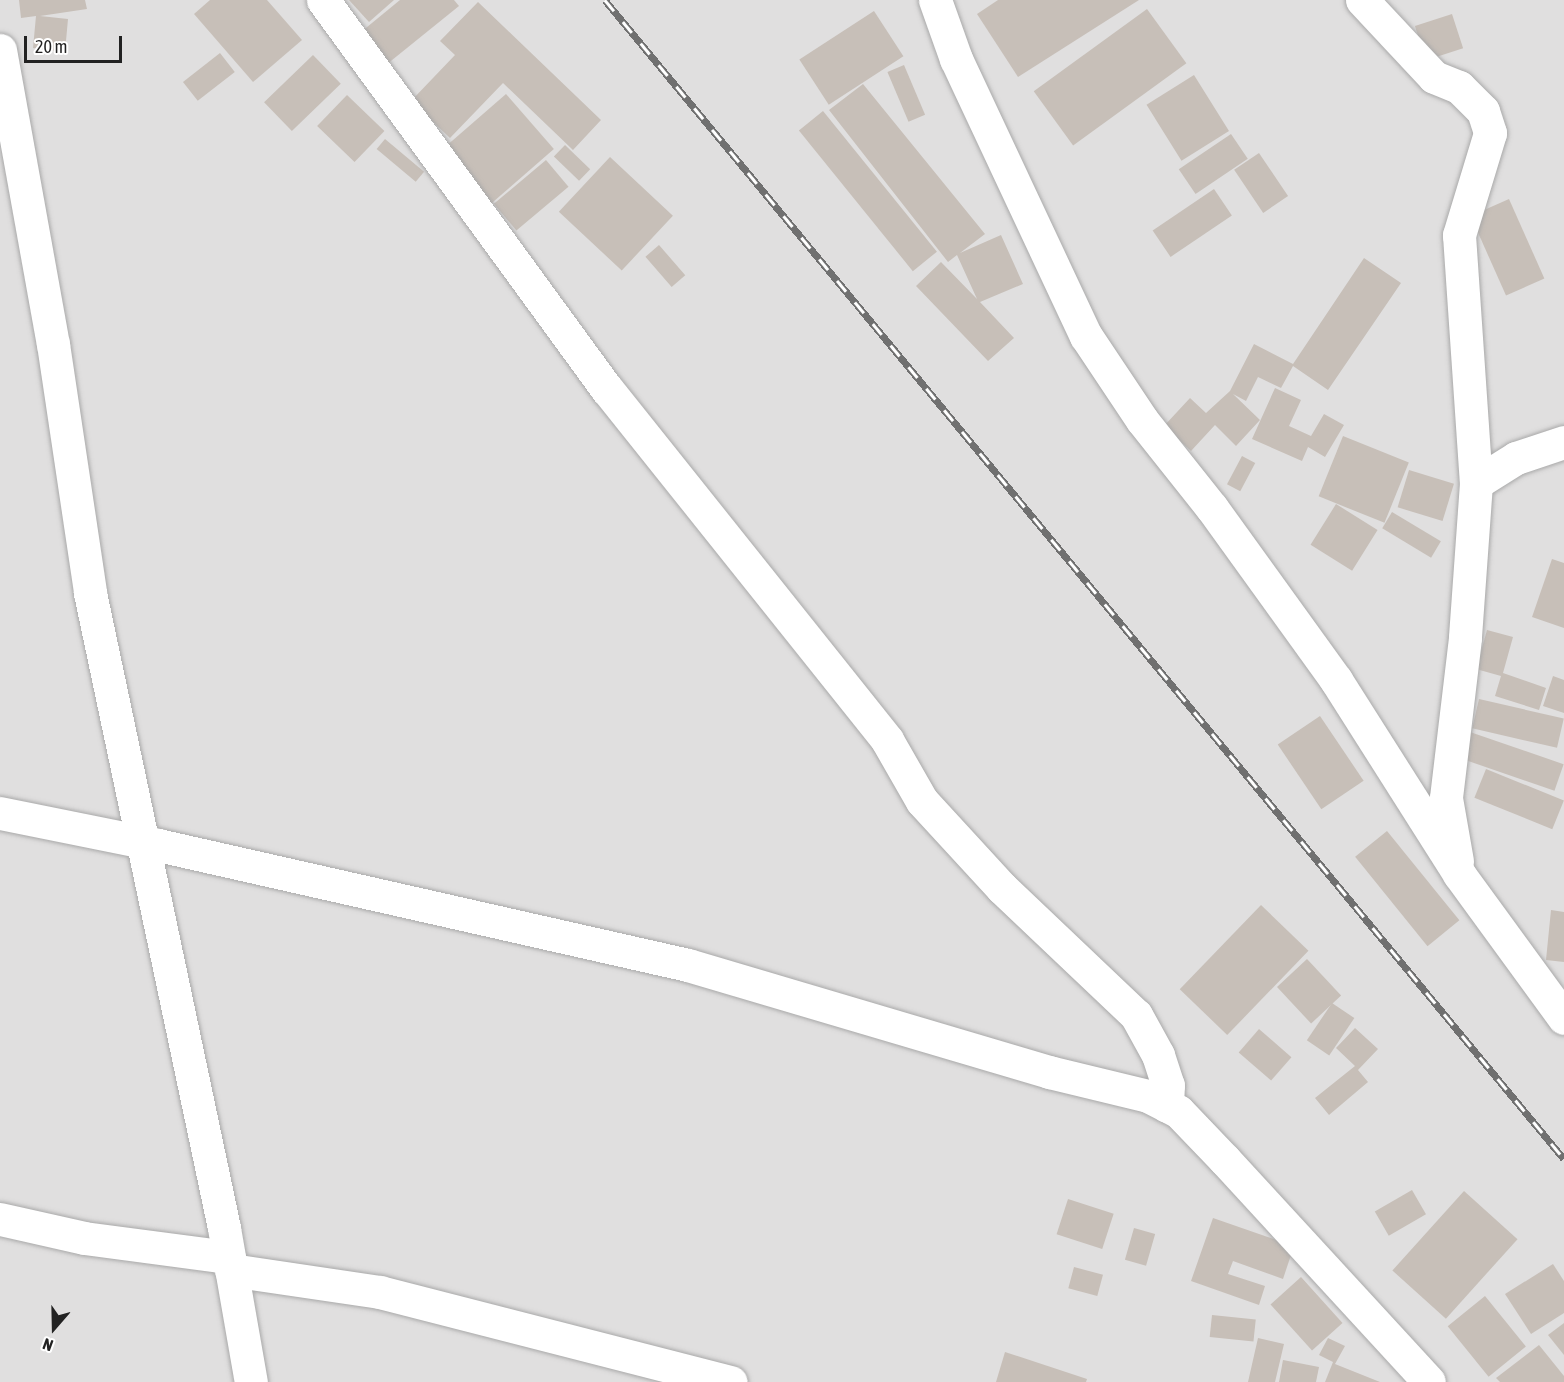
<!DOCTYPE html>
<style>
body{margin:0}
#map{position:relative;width:1564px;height:1382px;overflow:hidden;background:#f2efe9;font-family:"Asap Condensed",sans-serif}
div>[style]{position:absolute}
.residential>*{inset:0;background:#e0dfdf;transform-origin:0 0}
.building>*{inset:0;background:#c7bfb8;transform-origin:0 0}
.roads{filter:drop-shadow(0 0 2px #a9a9a9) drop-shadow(0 0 2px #a9a9a9)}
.minor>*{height:33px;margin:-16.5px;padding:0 16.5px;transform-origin:16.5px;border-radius:16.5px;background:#fff}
.rail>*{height:7px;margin-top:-3.5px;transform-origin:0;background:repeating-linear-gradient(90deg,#fff 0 14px,#707070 0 28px);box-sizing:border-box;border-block:2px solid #707070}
span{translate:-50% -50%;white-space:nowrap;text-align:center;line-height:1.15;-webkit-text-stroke:4.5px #fff;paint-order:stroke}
.north{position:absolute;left:24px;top:1298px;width:60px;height:60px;-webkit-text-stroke:4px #fff;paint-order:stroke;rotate:200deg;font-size:16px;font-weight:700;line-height:24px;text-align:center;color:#222}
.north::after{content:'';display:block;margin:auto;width:21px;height:27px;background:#222;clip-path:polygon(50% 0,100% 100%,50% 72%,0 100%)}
.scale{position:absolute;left:24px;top:36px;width:98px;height:27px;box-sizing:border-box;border:3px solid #222;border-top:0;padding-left:8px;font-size:18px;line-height:21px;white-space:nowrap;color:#222;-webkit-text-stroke:4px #fff;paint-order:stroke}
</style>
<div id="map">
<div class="residential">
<div style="left:0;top:0;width:1564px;height:1382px"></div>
</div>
<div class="building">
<div style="clip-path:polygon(19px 0,85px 0,87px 9px,40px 16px,68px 19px,65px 52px,33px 48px,36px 16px,21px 18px)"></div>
<div style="clip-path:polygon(210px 0,267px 0,302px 40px,253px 82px,194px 14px)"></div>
<div style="clip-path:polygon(349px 0,394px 0,369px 22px)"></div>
<div style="clip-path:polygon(400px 0,454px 0,459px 6px,376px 73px,350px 41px)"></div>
<div style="clip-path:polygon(998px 0,1139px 0,1018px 77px,977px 14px)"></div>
<div style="clip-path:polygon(478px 2px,601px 120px,573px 150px,503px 83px,450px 138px,411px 101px,455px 55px,440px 41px)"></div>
<div style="left:1147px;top:9px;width:67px;height:140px;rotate:54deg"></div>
<div style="left:874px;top:11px;width:54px;height:89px;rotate:57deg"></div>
<div style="left:1452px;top:14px;width:36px;height:39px;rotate:72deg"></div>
<div style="left:220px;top:53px;width:24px;height:47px;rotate:52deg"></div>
<div style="left:313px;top:55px;width:40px;height:68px;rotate:46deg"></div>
<div style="left:904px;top:65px;width:54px;height:18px;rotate:67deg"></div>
<div style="left:1194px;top:75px;width:66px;height:56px;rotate:58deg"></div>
<div style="clip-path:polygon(863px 84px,985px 234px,960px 253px,1001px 235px,1023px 284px,980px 302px,1014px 338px,988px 361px,916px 286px,941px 262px,977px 299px,957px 255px,948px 262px,829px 110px)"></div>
<div style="left:506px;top:94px;width:73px;height:83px;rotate:49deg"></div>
<div style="left:347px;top:95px;width:52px;height:43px;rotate:44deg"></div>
<div style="left:823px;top:111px;width:181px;height:31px;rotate:51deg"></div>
<div style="left:1231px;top:134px;width:30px;height:63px;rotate:56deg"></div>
<div style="left:385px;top:139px;width:51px;height:13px;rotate:40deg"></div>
<div style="left:565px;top:145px;width:35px;height:16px;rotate:44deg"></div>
<div style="left:1259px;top:153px;width:52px;height:30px;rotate:56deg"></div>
<div style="left:610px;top:157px;width:86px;height:75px;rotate:43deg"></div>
<div style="left:546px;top:160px;width:35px;height:68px;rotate:50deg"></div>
<div style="left:1214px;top:189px;width:32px;height:74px;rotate:56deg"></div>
<div style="left:1509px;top:199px;width:87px;height:42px;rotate:66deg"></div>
<div style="left:659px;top:245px;width:40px;height:18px;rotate:49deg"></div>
<div style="clip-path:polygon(1364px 258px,1401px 283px,1328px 390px,1293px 366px,1281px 388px,1258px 377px,1246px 401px,1233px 394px,1260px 420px,1236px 446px,1215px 425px,1191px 451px,1164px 426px,1190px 398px,1206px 413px,1230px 391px,1254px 344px,1293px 364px)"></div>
<div style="clip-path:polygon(1275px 388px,1301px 400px,1289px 426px,1311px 436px,1324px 414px,1344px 425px,1325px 457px,1308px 447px,1302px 461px,1252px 439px)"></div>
<div style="left:1343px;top:436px;width:71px;height:65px;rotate:22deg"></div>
<div style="left:1242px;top:456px;width:15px;height:32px;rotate:28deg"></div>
<div style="left:1409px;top:470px;width:47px;height:39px;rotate:17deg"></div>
<div style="left:1336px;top:504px;width:49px;height:48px;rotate:32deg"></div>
<div style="left:1392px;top:512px;width:57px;height:19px;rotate:31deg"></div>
<div style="clip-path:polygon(1552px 559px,1564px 563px,1564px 628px,1532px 617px)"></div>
<div style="clip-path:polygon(1487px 630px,1513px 637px,1503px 673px,1546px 688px,1539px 710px,1495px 696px,1501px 676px,1476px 669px)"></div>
<div style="clip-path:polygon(1553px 676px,1564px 680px,1564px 713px,1543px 706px)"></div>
<div style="left:1479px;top:699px;width:87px;height:30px;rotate:13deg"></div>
<div style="left:1320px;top:716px;width:78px;height:51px;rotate:56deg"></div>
<div style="left:1470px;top:732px;width:99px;height:28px;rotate:19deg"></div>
<div style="left:1486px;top:769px;width:84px;height:31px;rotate:22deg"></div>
<div style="left:1387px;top:831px;width:115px;height:41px;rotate:51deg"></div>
<div style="left:1261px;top:905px;width:66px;height:117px;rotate:44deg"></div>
<div style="clip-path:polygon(1551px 910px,1564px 912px,1564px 962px,1546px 960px)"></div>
<div style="left:1307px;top:959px;width:50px;height:41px;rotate:47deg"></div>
<div style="left:1332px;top:1003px;width:27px;height:45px;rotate:34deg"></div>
<div style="clip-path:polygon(1355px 1028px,1378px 1049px,1358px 1070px,1368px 1082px,1329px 1115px,1315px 1098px,1355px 1066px,1336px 1048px)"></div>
<div style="left:1259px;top:1029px;width:43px;height:31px;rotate:41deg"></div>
<div style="left:1412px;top:1190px;width:28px;height:43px;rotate:60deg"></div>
<div style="left:1464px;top:1191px;width:72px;height:107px;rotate:42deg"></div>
<div style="left:1068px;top:1199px;width:48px;height:37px;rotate:18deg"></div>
<div style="clip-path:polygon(1213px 1218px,1294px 1246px,1283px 1279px,1233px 1261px,1228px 1274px,1265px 1286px,1259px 1305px,1191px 1281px)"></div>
<div style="left:1134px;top:1228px;width:22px;height:33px;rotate:16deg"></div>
<div style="clip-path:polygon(1553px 1264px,1564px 1281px,1564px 1313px,1531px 1334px,1505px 1294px)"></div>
<div style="left:1074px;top:1267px;width:30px;height:22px;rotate:15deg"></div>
<div style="left:1301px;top:1277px;width:62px;height:41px;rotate:48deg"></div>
<div style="left:1485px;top:1296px;width:65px;height:48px;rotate:51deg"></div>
<div style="left:1212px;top:1315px;width:44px;height:22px;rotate:6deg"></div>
<div style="clip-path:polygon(1564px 1323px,1564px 1355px,1548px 1335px)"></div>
<div style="clip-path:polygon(1258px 1338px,1284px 1344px,1275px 1382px,1248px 1382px)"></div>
<div style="clip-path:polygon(1328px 1338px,1345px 1346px,1335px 1364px,1380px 1382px,1325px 1382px,1333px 1362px,1319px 1355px)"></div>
<div style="clip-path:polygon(1539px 1345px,1564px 1376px,1564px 1382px,1500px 1382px,1496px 1378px)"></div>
<div style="clip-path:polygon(1005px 1352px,1087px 1379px,1086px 1382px,996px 1382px)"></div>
<div style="clip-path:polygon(1283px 1360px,1319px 1367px,1316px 1382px,1279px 1382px)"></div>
</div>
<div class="roads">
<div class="minor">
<div style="left:323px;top:0;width:482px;rotate:53.9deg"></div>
<div style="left:607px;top:389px;width:449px;rotate:51.4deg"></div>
<div style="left:887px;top:740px;width:70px;rotate:60.2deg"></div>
<div style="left:922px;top:801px;width:118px;rotate:47.4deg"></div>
<div style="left:1002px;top:888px;width:185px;rotate:43.5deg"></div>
<div style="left:1136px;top:1015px;width:46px;rotate:61.2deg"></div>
<div style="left:1158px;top:1055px;width:32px;rotate:72deg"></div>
<div style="left:1168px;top:1085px;width:21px;rotate:93deg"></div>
<div style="left:935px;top:0;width:63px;rotate:70.4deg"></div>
<div style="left:956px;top:59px;width:306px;rotate:64.9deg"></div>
<div style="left:1086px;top:336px;width:101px;rotate:56.3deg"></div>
<div style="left:1142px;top:420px;width:112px;rotate:51.5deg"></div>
<div style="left:1212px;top:508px;width:212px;rotate:54.2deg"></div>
<div style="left:1336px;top:680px;width:230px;rotate:57.6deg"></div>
<div style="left:1459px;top:874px;width:178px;rotate:53.9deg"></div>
<div style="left:1362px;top:0;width:105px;rotate:46.9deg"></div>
<div style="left:1434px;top:77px;width:27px;rotate:22deg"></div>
<div style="left:1459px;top:87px;width:34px;rotate:45deg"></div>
<div style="left:1483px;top:111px;width:23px;rotate:72deg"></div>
<div style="left:1490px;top:133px;width:107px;rotate:106.9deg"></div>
<div style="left:1459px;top:235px;width:249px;rotate:86.1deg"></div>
<div style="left:1476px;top:483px;width:155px;rotate:94.1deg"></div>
<div style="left:1465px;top:638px;width:161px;rotate:96.8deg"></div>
<div style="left:1446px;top:798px;width:64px;rotate:80.1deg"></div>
<div style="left:0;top:50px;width:299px;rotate:79.8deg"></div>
<div style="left:53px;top:344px;width:252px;rotate:81.5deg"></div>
<div style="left:90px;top:593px;width:649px;rotate:78.08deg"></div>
<div style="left:224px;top:1228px;width:156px;rotate:80.1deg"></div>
<div style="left:1476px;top:483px;width:47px;rotate:-32deg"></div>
<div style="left:1516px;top:458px;width:51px;rotate:-18.4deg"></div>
<div style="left:0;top:813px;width:161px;rotate:11.4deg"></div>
<div style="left:158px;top:845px;width:543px;rotate:12.76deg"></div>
<div style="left:688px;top:965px;width:377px;rotate:16.5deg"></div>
<div style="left:1049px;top:1072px;width:102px;rotate:13.6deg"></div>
<div style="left:1148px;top:1096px;width:34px;rotate:27deg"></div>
<div style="left:1178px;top:1111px;width:68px;rotate:46.2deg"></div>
<div style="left:1225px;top:1160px;width:301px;rotate:47.4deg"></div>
<div style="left:0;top:1219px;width:86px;rotate:12.7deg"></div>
<div style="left:84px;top:1238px;width:146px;rotate:7.5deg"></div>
<div style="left:231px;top:1270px;width:151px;rotate:8.4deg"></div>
<div style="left:380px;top:1292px;width:362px;rotate:14.4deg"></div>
</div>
</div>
<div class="rail">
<div style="left:605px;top:0;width:1504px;rotate:50.39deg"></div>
</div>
<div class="north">N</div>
<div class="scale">20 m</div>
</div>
